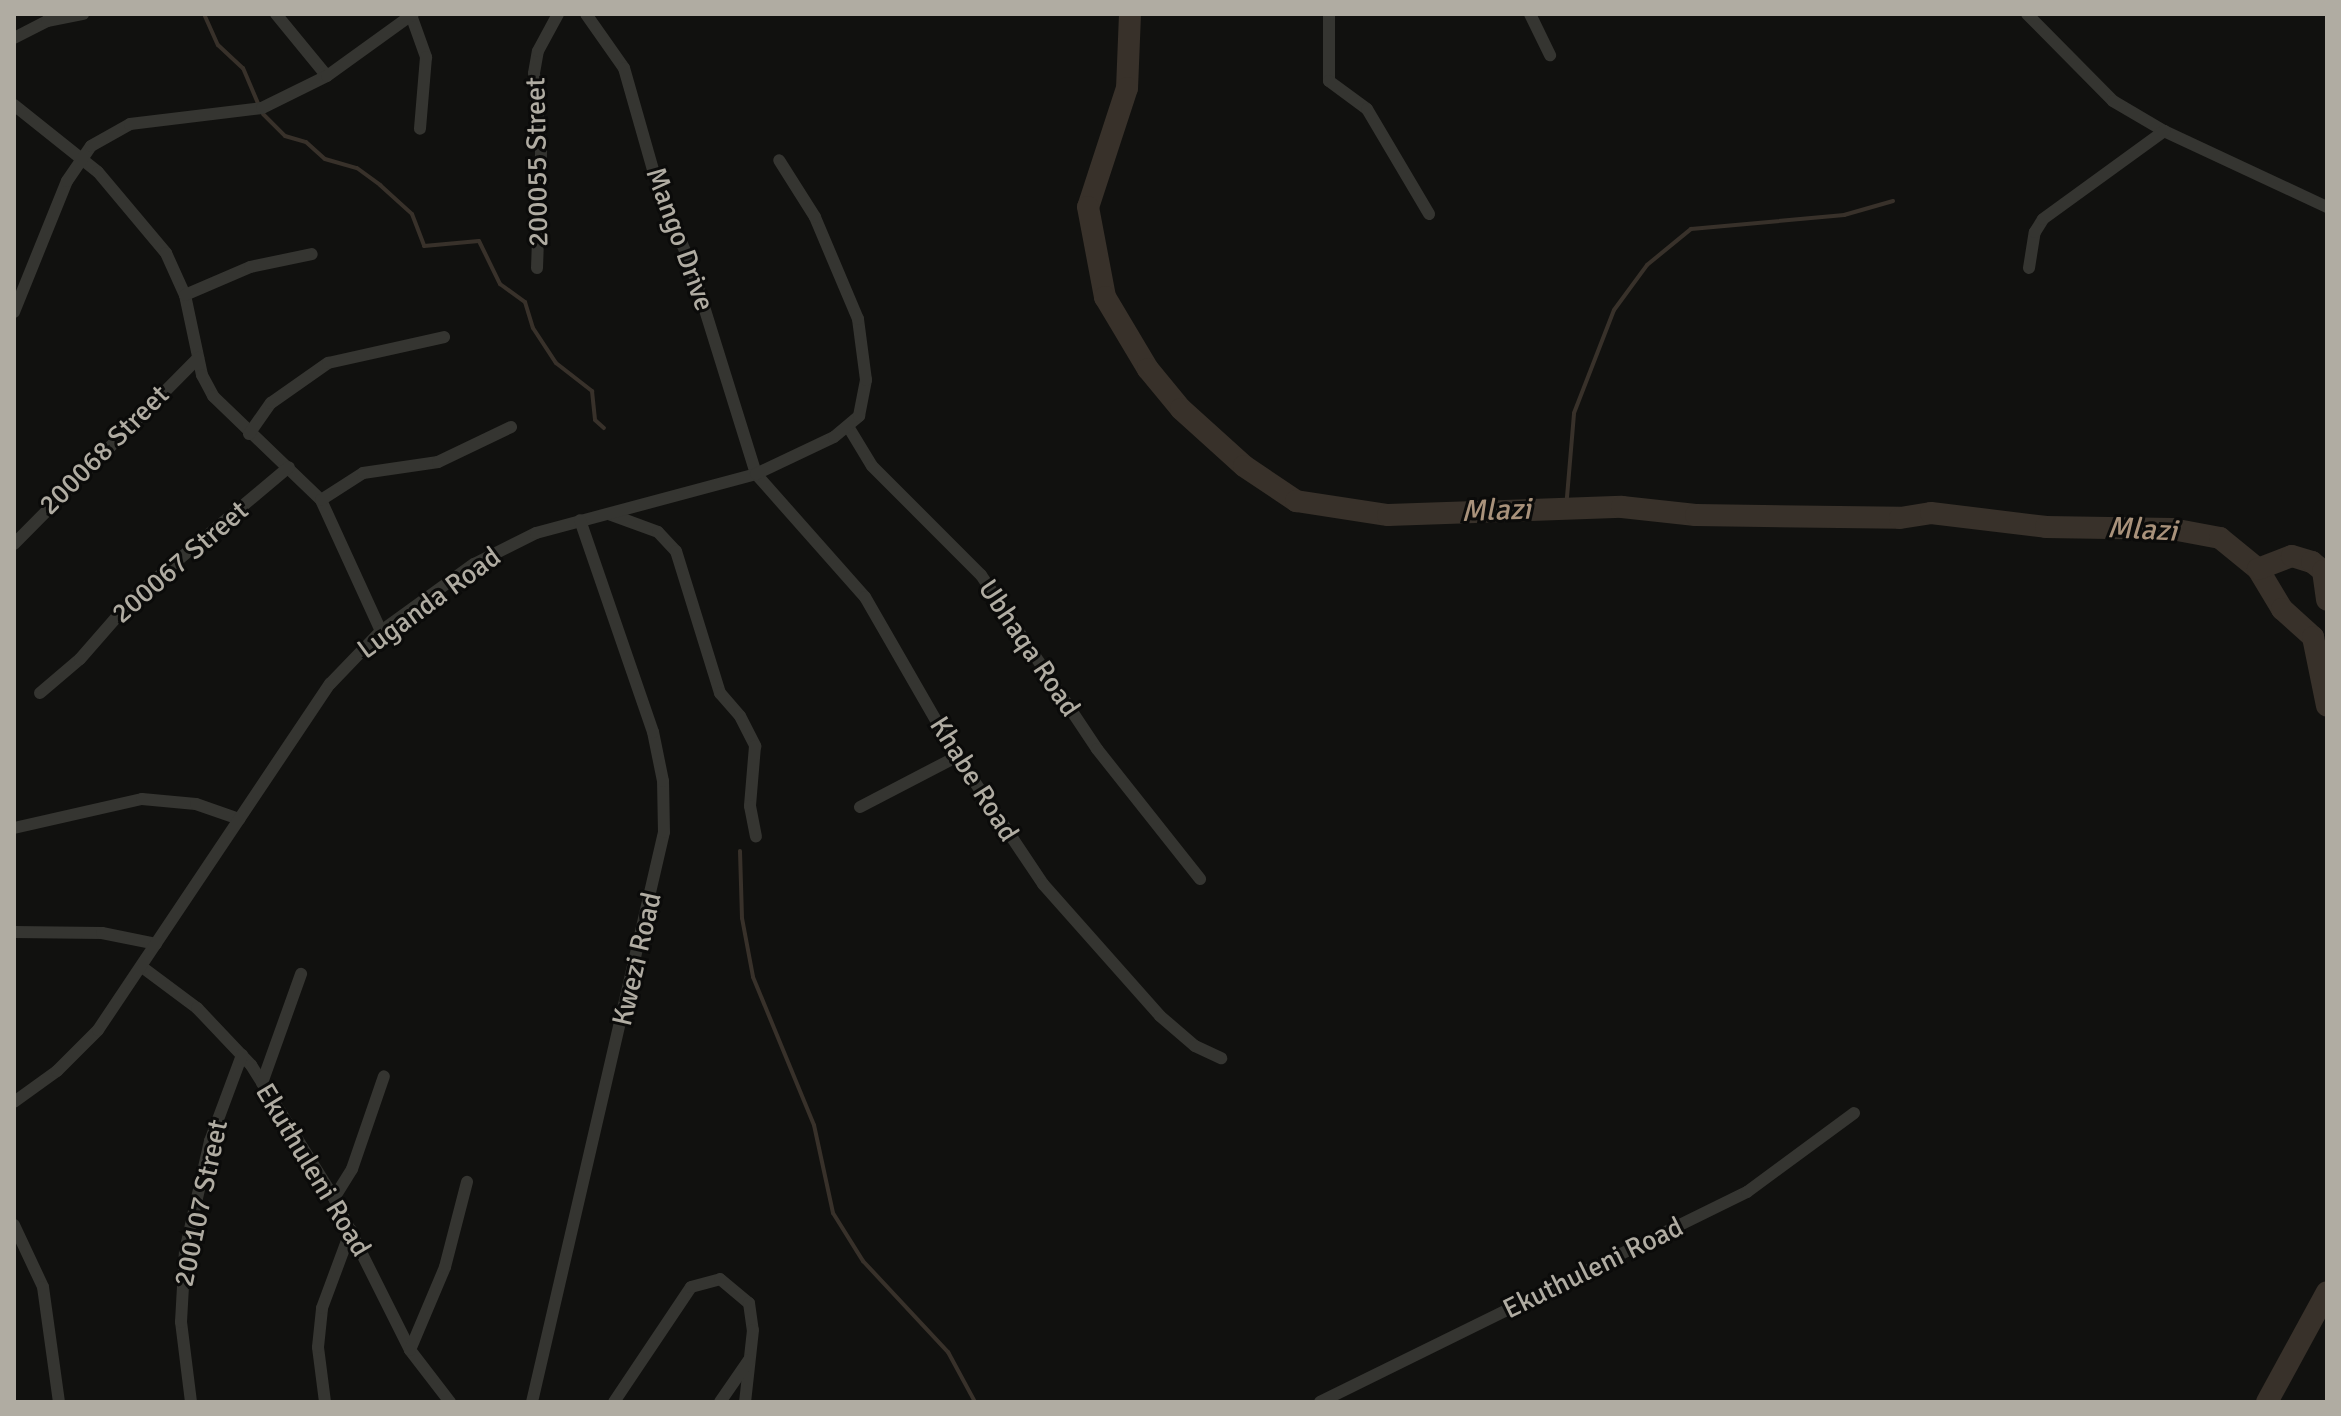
<!DOCTYPE html>
<style>
body{margin:0}
#map{position:relative;width:2341px;height:1416px;overflow:hidden;background:#11110f;font-family:Signika,sans-serif}
div>[style]{position:absolute}
.stream>*{height:4px;margin:-2px;padding:0 2px;transform-origin:2px;border-radius:2px;background:#38312a}
.river>*{height:22px;margin:-11px;padding:0 11px;transform-origin:11px;border-radius:11px;background:#38312a}
.street>*{height:12px;margin:-6px;padding:0 6px;transform-origin:6px;border-radius:6px;background:#353531}
span{translate:-50% -50%;white-space:nowrap;text-align:center;line-height:1.15;-webkit-text-stroke:6px #0b0b0a;paint-order:stroke}
.street-label{font-size:28px;color:#b0aca2}
.water-label{font-size:30px;color:#a9927b;font-style:italic}
.frame{position:absolute;inset:0;border:16px solid #b0aca2;pointer-events:none}
</style>
<div id="map">
<div class="stream">
<div style="left:204px;top:14px;width:34px;rotate:66deg"></div>
<div style="left:218px;top:45px;width:34px;rotate:43deg"></div>
<div style="left:243px;top:68px;width:38px;rotate:67deg"></div>
<div style="left:263px;top:114px;width:31px;rotate:45deg"></div>
<div style="left:285px;top:136px;width:22px;rotate:16deg"></div>
<div style="left:306px;top:142px;width:25px;rotate:42deg"></div>
<div style="left:325px;top:159px;width:33px;rotate:16deg"></div>
<div style="left:357px;top:168px;width:29px;rotate:36deg"></div>
<div style="left:380px;top:185px;width:43px;rotate:42.2deg"></div>
<div style="left:412px;top:214px;width:34px;rotate:69deg"></div>
<div style="left:424px;top:246px;width:55px;rotate:-5.2deg"></div>
<div style="left:479px;top:241px;width:48px;rotate:64deg"></div>
<div style="left:500px;top:284px;width:31px;rotate:36deg"></div>
<div style="left:525px;top:302px;width:27px;rotate:73deg"></div>
<div style="left:533px;top:328px;width:42px;rotate:56.7deg"></div>
<div style="left:556px;top:363px;width:46px;rotate:37.9deg"></div>
<div style="left:592px;top:391px;width:29px;rotate:84deg"></div>
<div style="left:595px;top:420px;width:12px;rotate:42deg"></div>
<div style="left:1566px;top:509px;width:96px;rotate:-85.2deg"></div>
<div style="left:1574px;top:413px;width:110px;rotate:-68.8deg"></div>
<div style="left:1614px;top:310px;width:56px;rotate:-53.7deg"></div>
<div style="left:1647px;top:265px;width:57px;rotate:-39.3deg"></div>
<div style="left:1691px;top:229px;width:154px;rotate:-5.2deg"></div>
<div style="left:1844px;top:215px;width:51px;rotate:-15.9deg"></div>
<div style="left:740px;top:851px;width:67px;rotate:88.3deg"></div>
<div style="left:742px;top:918px;width:60px;rotate:79.4deg"></div>
<div style="left:753px;top:977px;width:160px;rotate:67.6deg"></div>
<div style="left:814px;top:1125px;width:90px;rotate:77.8deg"></div>
<div style="left:833px;top:1213px;width:57px;rotate:58deg"></div>
<div style="left:863px;top:1261px;width:125px;rotate:47deg"></div>
<div style="left:948px;top:1352px;width:57px;rotate:61.6deg"></div>
</div>
<div class="river">
<div style="left:1130px;top:14px;width:74px;rotate:92.3deg"></div>
<div style="left:1127px;top:88px;width:125px;rotate:108.1deg"></div>
<div style="left:1088px;top:207px;width:92px;rotate:79.3deg"></div>
<div style="left:1105px;top:297px;width:84px;rotate:59.2deg"></div>
<div style="left:1148px;top:369px;width:52px;rotate:50.5deg"></div>
<div style="left:1181px;top:409px;width:85px;rotate:42.1deg"></div>
<div style="left:1244px;top:466px;width:63px;rotate:33.9deg"></div>
<div style="left:1296px;top:501px;width:93px;rotate:8.7deg"></div>
<div style="left:1388px;top:515px;width:234px;rotate:-2deg"></div>
<div style="left:1622px;top:507px;width:74px;rotate:6.2deg"></div>
<div style="left:1696px;top:515px;width:204px;rotate:0.8deg"></div>
<div style="left:1900px;top:518px;width:31px;rotate:-9deg"></div>
<div style="left:1931px;top:513px;width:116px;rotate:6.9deg"></div>
<div style="left:2046px;top:527px;width:126px;rotate:0.9deg"></div>
<div style="left:2172px;top:529px;width:49px;rotate:10.6deg"></div>
<div style="left:2220px;top:538px;width:49px;rotate:39.2deg"></div>
<div style="left:2258px;top:569px;width:47px;rotate:59deg"></div>
<div style="left:2282px;top:609px;width:42px;rotate:42.1deg"></div>
<div style="left:2313px;top:637px;width:70px;rotate:78.5deg"></div>
<div style="left:2258px;top:569px;width:36px;rotate:-21deg"></div>
<div style="left:2292px;top:556px;width:21px;rotate:17deg"></div>
<div style="left:2312px;top:562px;width:14px;rotate:39deg"></div>
<div style="left:2323px;top:571px;width:29px;rotate:82deg"></div>
<div style="left:2267px;top:1402px;width:125px;rotate:-61.4deg"></div>
</div>
<div class="street">
<div style="left:276px;top:14px;width:80px;rotate:50.6deg"></div>
<div style="left:586px;top:14px;width:66px;rotate:54.9deg"></div>
<div style="left:624px;top:68px;width:124px;rotate:74.1deg"></div>
<div style="left:658px;top:187px;width:85px;rotate:67.1deg"></div>
<div style="left:691px;top:265px;width:219px;rotate:72.7deg"></div>
<div style="left:756px;top:474px;width:164px;rotate:48.5deg"></div>
<div style="left:865px;top:597px;width:174px;rotate:60.1deg"></div>
<div style="left:952px;top:748px;width:164px;rotate:56.2deg"></div>
<div style="left:1043px;top:884px;width:176px;rotate:48.4deg"></div>
<div style="left:1160px;top:1016px;width:46px;rotate:40.6deg"></div>
<div style="left:1195px;top:1046px;width:29px;rotate:25deg"></div>
<div style="left:1329px;top:14px;width:67px;rotate:90deg"></div>
<div style="left:1329px;top:81px;width:47px;rotate:36.4deg"></div>
<div style="left:1367px;top:109px;width:122px;rotate:59.4deg"></div>
<div style="left:1530px;top:14px;width:46px;rotate:64deg"></div>
<div style="left:2027px;top:14px;width:122px;rotate:45.3deg"></div>
<div style="left:2113px;top:101px;width:59px;rotate:30.5deg"></div>
<div style="left:2164px;top:131px;width:180px;rotate:25deg"></div>
<div style="left:411px;top:15px;width:45px;rotate:70.3deg"></div>
<div style="left:426px;top:57px;width:72px;rotate:94.8deg"></div>
<div style="left:14px;top:38px;width:37px;rotate:-27deg"></div>
<div style="left:47px;top:21px;width:37px;rotate:-11deg"></div>
<div style="left:14px;top:105px;width:107px;rotate:38.6deg"></div>
<div style="left:98px;top:172px;width:106px;rotate:50deg"></div>
<div style="left:166px;top:253px;width:46px;rotate:65.7deg"></div>
<div style="left:185px;top:295px;width:82px;rotate:78deg"></div>
<div style="left:202px;top:375px;width:24px;rotate:62deg"></div>
<div style="left:213px;top:396px;width:150px;rotate:43.9deg"></div>
<div style="left:321px;top:500px;width:144px;rotate:65.4deg"></div>
<div style="left:537px;top:268px;width:117px;rotate:-88deg"></div>
<div style="left:541px;top:151px;width:78px;rotate:-95.1deg"></div>
<div style="left:534px;top:73px;width:22px;rotate:-80deg"></div>
<div style="left:538px;top:51px;width:42px;rotate:-61.6deg"></div>
<div style="left:2029px;top:268px;width:36px;rotate:-81deg"></div>
<div style="left:2035px;top:232px;width:15px;rotate:-58deg"></div>
<div style="left:2043px;top:219px;width:150px;rotate:-36deg"></div>
<div style="left:185px;top:295px;width:71px;rotate:-23.3deg"></div>
<div style="left:250px;top:267px;width:63px;rotate:-11.8deg"></div>
<div style="left:14px;top:312px;width:141px;rotate:-68deg"></div>
<div style="left:67px;top:181px;width:42px;rotate:-55.6deg"></div>
<div style="left:91px;top:146px;width:45px;rotate:-29.4deg"></div>
<div style="left:130px;top:124px;width:133px;rotate:-6.9deg"></div>
<div style="left:262px;top:108px;width:72px;rotate:-26.2deg"></div>
<div style="left:327px;top:76px;width:106px;rotate:-35.8deg"></div>
<div style="left:849px;top:428px;width:44px;rotate:58.8deg"></div>
<div style="left:872px;top:466px;width:154px;rotate:45deg"></div>
<div style="left:981px;top:575px;width:209px;rotate:56.3deg"></div>
<div style="left:1097px;top:749px;width:166px;rotate:51.6deg"></div>
<div style="left:249px;top:434px;width:38px;rotate:-55deg"></div>
<div style="left:271px;top:403px;width:70px;rotate:-35.1deg"></div>
<div style="left:328px;top:363px;width:119px;rotate:-12.6deg"></div>
<div style="left:321px;top:500px;width:50px;rotate:-32.7deg"></div>
<div style="left:363px;top:473px;width:76px;rotate:-8.3deg"></div>
<div style="left:438px;top:462px;width:81px;rotate:-25.6deg"></div>
<div style="left:609px;top:514px;width:52px;rotate:20.2deg"></div>
<div style="left:658px;top:532px;width:26px;rotate:47deg"></div>
<div style="left:676px;top:551px;width:149px;rotate:72.8deg"></div>
<div style="left:720px;top:693px;width:30px;rotate:49deg"></div>
<div style="left:740px;top:716px;width:34px;rotate:63deg"></div>
<div style="left:755px;top:746px;width:60px;rotate:94.8deg"></div>
<div style="left:750px;top:806px;width:31px;rotate:79deg"></div>
<div style="left:14px;top:544px;width:262px;rotate:-45.3deg"></div>
<div style="left:40px;top:693px;width:52px;rotate:-40.4deg"></div>
<div style="left:80px;top:659px;width:82px;rotate:-48.9deg"></div>
<div style="left:134px;top:597px;width:202px;rotate:-40deg"></div>
<div style="left:860px;top:807px;width:110px;rotate:-27.5deg"></div>
<div style="left:14px;top:828px;width:131px;rotate:-12.8deg"></div>
<div style="left:142px;top:799px;width:54px;rotate:5.3deg"></div>
<div style="left:196px;top:804px;width:46px;rotate:19.2deg"></div>
<div style="left:14px;top:932px;width:88px;rotate:0.7deg"></div>
<div style="left:102px;top:933px;width:55px;rotate:11.5deg"></div>
<div style="left:142px;top:967px;width:69px;rotate:36.7deg"></div>
<div style="left:197px;top:1008px;width:79px;rotate:46.5deg"></div>
<div style="left:251px;top:1065px;width:157px;rotate:58deg"></div>
<div style="left:334px;top:1198px;width:170px;rotate:63.4deg"></div>
<div style="left:410px;top:1350px;width:66px;rotate:52.4deg"></div>
<div style="left:262px;top:1083px;width:116px;rotate:-70.3deg"></div>
<div style="left:14px;top:1102px;width:53px;rotate:-35.8deg"></div>
<div style="left:57px;top:1071px;width:58px;rotate:-45deg"></div>
<div style="left:98px;top:1030px;width:417px;rotate:-56.2deg"></div>
<div style="left:330px;top:684px;width:74px;rotate:-46.1deg"></div>
<div style="left:381px;top:631px;width:115px;rotate:-35.8deg"></div>
<div style="left:474px;top:564px;width:69px;rotate:-26.6deg"></div>
<div style="left:536px;top:533px;width:228px;rotate:-15deg"></div>
<div style="left:756px;top:474px;width:86px;rotate:-25.4deg"></div>
<div style="left:834px;top:437px;width:33px;rotate:-40deg"></div>
<div style="left:859px;top:416px;width:37px;rotate:-79deg"></div>
<div style="left:866px;top:380px;width:62px;rotate:-97.5deg"></div>
<div style="left:858px;top:319px;width:111px;rotate:-112.9deg"></div>
<div style="left:815px;top:217px;width:67px;rotate:-122.3deg"></div>
<div style="left:334px;top:1198px;width:34px;rotate:-58deg"></div>
<div style="left:352px;top:1169px;width:98px;rotate:-71deg"></div>
<div style="left:14px;top:1225px;width:68px;rotate:64.9deg"></div>
<div style="left:43px;top:1287px;width:116px;rotate:82.1deg"></div>
<div style="left:410px;top:1350px;width:90px;rotate:-67.1deg"></div>
<div style="left:445px;top:1267px;width:88px;rotate:-75.5deg"></div>
<div style="left:191px;top:1402px;width:81px;rotate:-97.1deg"></div>
<div style="left:181px;top:1322px;width:71px;rotate:-86.8deg"></div>
<div style="left:185px;top:1251px;width:113px;rotate:-77.2deg"></div>
<div style="left:210px;top:1141px;width:92px;rotate:-69.6deg"></div>
<div style="left:325px;top:1402px;width:55px;rotate:-97.3deg"></div>
<div style="left:318px;top:1347px;width:39px;rotate:-84deg"></div>
<div style="left:322px;top:1308px;width:83px;rotate:-69.6deg"></div>
<div style="left:532px;top:1402px;width:585px;rotate:-76.96deg"></div>
<div style="left:664px;top:832px;width:51px;rotate:-91.1deg"></div>
<div style="left:663px;top:781px;width:50px;rotate:-101.5deg"></div>
<div style="left:653px;top:732px;width:224px;rotate:-109deg"></div>
<div style="left:614px;top:1402px;width:138px;rotate:-56.2deg"></div>
<div style="left:691px;top:1287px;width:30px;rotate:-15deg"></div>
<div style="left:720px;top:1279px;width:38px;rotate:40deg"></div>
<div style="left:749px;top:1303px;width:27px;rotate:82deg"></div>
<div style="left:753px;top:1330px;width:72px;rotate:96.3deg"></div>
<div style="left:720px;top:1402px;width:51px;rotate:-55.4deg"></div>
<div style="left:1320px;top:1402px;width:476px;rotate:-26.2deg"></div>
<div style="left:1747px;top:1192px;width:133px;rotate:-36.4deg"></div>
</div>
<div class="street-label">
<span style="left:537px;top:162px;rotate:-91deg">200055 Street</span>
<span style="left:680px;top:239px;rotate:70deg">Mango Drive</span>
<span style="left:104px;top:450px;rotate:-45deg">200068 Street</span>
<span style="left:180px;top:562px;rotate:-41deg">200067 Street</span>
<span style="left:429px;top:603px;rotate:-36deg">Luganda Road</span>
<span style="left:1029px;top:648px;rotate:56deg">Ubhaqa Road</span>
<span style="left:974px;top:779px;rotate:58deg">Khabe Road</span>
<span style="left:637px;top:959px;rotate:-77deg">Kwezi Road</span>
<span style="left:313px;top:1170px;rotate:59deg">Ekuthuleni Road</span>
<span style="left:201px;top:1203px;rotate:-78deg">200107 Street</span>
<span style="left:1593px;top:1268px;rotate:-26deg">Ekuthuleni Road</span>
</div>
<div class="water-label">
<span style="left:1496px;top:511px;rotate:-2deg">Mlazi</span>
<span style="left:2142px;top:530px;rotate:3deg">Mlazi</span>
</div>
<div class="frame"></div>
</div>
